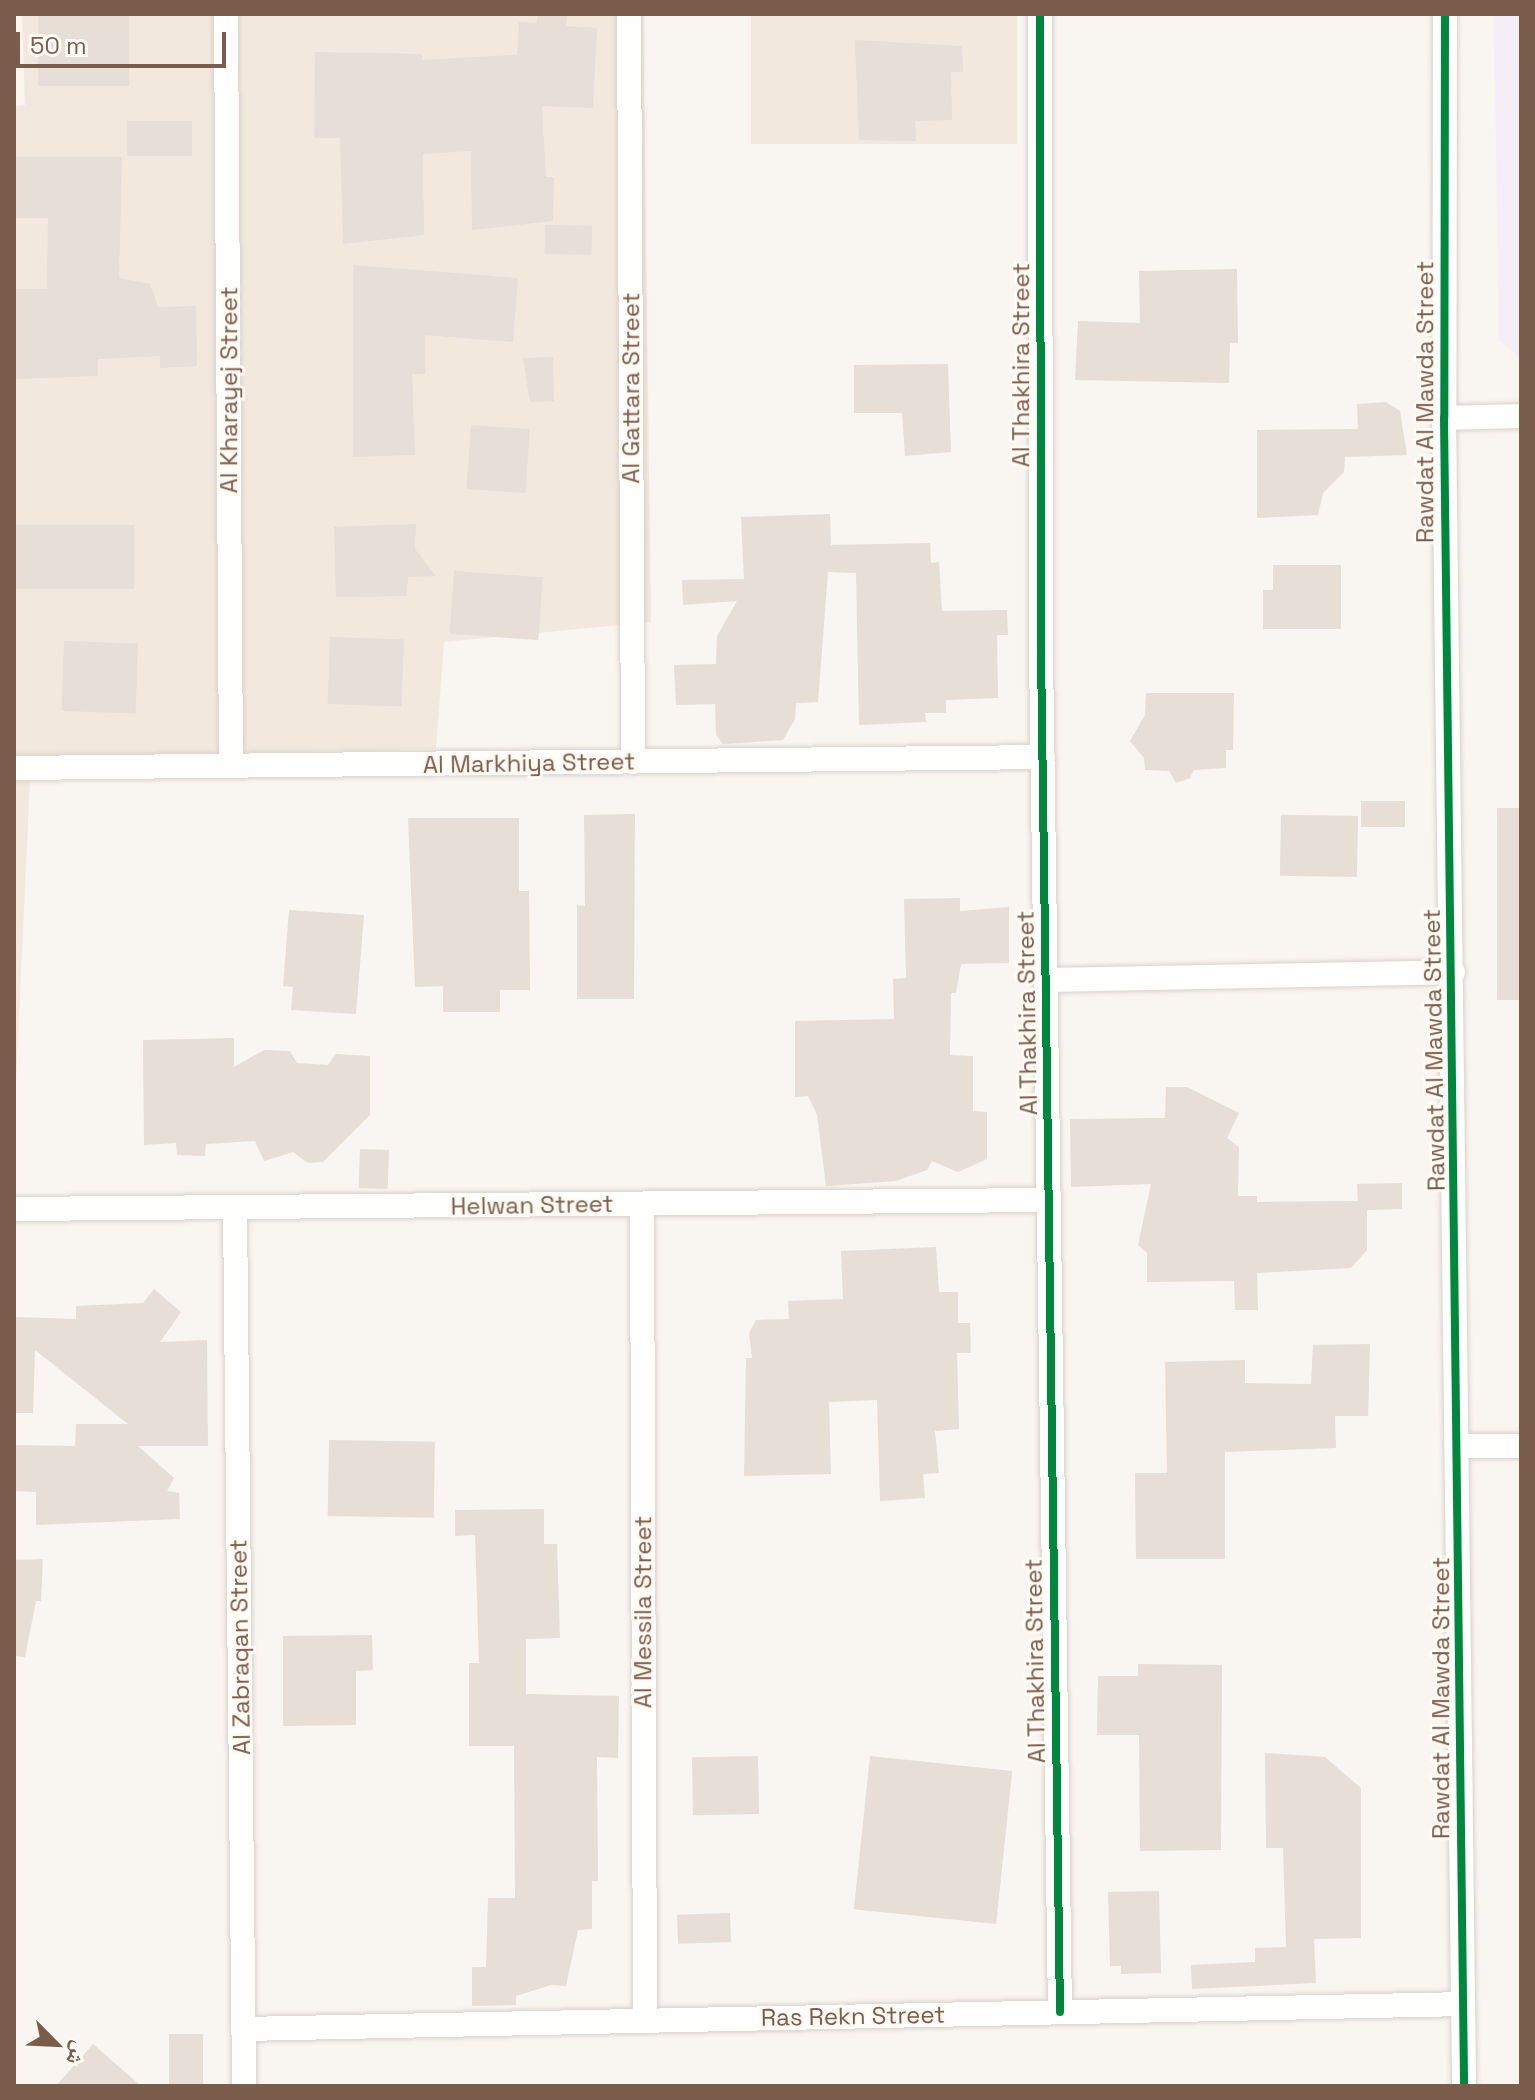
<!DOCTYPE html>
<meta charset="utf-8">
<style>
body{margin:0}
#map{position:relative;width:1535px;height:2100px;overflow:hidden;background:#f9f5f0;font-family:"Space Grotesk","Noto Naskh Arabic",sans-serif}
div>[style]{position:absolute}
.residential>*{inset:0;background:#f2e8de;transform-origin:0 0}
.education>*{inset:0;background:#f6eef6}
.building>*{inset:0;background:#e6ded7;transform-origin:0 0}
.roads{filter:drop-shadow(0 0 2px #d7d1cb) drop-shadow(0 0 2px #d7d1cb)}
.minor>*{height:24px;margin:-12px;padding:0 12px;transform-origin:12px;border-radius:12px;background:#fefefd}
.cycleway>*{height:8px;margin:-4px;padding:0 4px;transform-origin:4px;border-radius:4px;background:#00873e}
span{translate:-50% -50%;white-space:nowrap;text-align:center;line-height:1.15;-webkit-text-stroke:6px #fffaf3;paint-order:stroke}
.street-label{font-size:24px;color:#7a5c4d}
.frame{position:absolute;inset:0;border:16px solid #7a5c4d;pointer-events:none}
.north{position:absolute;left:16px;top:2004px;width:80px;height:80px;-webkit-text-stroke:6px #fffaf3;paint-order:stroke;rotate:114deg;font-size:22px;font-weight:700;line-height:32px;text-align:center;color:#7a5c4d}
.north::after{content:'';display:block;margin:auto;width:28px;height:36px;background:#7a5c4d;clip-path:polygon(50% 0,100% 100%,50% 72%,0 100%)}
.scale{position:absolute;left:16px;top:32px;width:210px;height:36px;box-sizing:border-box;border:4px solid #7a5c4d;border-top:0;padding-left:10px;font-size:24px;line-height:28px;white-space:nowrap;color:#7a5c4d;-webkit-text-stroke:6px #fffaf3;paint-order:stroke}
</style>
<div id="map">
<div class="residential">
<div style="clip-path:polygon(22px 14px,643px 14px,651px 622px,444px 642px,436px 749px,31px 757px,14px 1125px,14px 106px,25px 105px)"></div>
<div style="left:751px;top:14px;width:266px;height:130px"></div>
</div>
<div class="education">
<div style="clip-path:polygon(1494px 14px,1521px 14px,1521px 359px,1499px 340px)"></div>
</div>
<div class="building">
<div style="left:38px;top:14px;width:91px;height:72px"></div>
<div style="clip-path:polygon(538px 14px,567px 14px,566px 26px,597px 28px,593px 108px,542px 106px,546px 177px,554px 177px,553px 221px,472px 230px,471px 151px,423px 154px,424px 235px,343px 244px,340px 138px,314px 138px,315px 52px,422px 54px,422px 60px,517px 55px,519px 22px,537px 23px)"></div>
<div style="clip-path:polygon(855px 40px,962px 46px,963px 72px,951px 72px,952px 120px,915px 121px,916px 141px,859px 140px)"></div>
<div style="left:127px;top:121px;width:65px;height:35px"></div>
<div style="clip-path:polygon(14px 157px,122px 157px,119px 278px,150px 284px,158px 307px,196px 306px,197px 366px,160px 368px,160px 356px,98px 359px,98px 376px,14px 379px,14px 289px,47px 289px,48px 218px,14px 218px)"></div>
<div style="left:545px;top:225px;width:47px;height:29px;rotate:1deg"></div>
<div style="clip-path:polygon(353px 265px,518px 278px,513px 342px,425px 335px,425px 374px,412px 374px,415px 455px,353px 457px)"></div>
<div style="clip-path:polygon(1237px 269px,1238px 343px,1230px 343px,1229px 383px,1075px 380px,1078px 321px,1140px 323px,1139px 271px)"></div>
<div style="clip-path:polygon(553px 357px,554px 401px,530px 402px,523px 358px)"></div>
<div style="clip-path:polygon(948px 364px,951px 452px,905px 456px,902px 413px,854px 413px,854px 365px)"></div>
<div style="clip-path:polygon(1386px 402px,1400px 411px,1407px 455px,1345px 457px,1344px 472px,1323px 493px,1318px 515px,1257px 518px,1257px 430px,1358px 429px,1357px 404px)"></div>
<div style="left:471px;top:425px;width:59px;height:64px;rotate:4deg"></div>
<div style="clip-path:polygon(830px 514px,831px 545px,930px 543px,931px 563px,939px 562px,942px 611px,1007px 610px,1008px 635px,997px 635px,998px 698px,946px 700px,946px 713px,925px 713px,926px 722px,859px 725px,856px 573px,828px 572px,818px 702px,796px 703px,795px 719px,783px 740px,723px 744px,716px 735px,715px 704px,676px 705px,674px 665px,716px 664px,717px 636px,737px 601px,683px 605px,682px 580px,744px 579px,741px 517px)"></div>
<div style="clip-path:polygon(416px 524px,415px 549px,436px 576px,408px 577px,407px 596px,336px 597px,334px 527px)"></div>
<div style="left:14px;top:525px;width:120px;height:64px"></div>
<div style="clip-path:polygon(1273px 565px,1341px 565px,1341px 629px,1263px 629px,1263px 590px,1273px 590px)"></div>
<div style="left:454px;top:571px;width:89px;height:63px;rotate:4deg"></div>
<div style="left:330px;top:637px;width:74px;height:67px;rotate:2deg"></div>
<div style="left:64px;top:641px;width:74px;height:70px;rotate:2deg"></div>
<div style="clip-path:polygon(1146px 693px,1234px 693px,1233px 750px,1226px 750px,1226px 768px,1194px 770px,1190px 778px,1176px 783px,1169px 771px,1145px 770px,1144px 758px,1130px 741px,1145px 715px)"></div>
<div style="left:1361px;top:801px;width:44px;height:26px"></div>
<div style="left:1521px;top:808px;width:192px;height:24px;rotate:90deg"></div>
<div style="clip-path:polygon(635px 814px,634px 999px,577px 999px,577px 905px,585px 906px,584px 815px)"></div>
<div style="left:1358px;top:816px;width:61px;height:77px;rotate:91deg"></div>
<div style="clip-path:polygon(408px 818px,519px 818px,519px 891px,529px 891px,530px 990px,500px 990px,500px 1012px,443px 1012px,443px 986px,415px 987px)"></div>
<div style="clip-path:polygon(960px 898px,960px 911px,1009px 907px,1009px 963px,961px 964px,956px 993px,951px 993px,950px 1055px,973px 1056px,973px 1111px,987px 1112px,987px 1159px,958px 1172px,932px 1161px,927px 1170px,896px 1181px,826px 1186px,817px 1115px,808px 1096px,795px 1097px,795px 1021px,894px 1019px,893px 979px,906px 978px,904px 899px)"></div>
<div style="clip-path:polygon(289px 910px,364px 915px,356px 1014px,291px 1010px,293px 987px,283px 986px)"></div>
<div style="clip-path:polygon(234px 1038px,234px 1067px,264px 1050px,290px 1051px,297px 1063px,328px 1065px,336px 1054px,370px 1056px,370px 1115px,323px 1162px,308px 1163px,293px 1152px,264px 1161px,255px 1141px,206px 1144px,205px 1156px,177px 1155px,176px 1143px,144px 1145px,143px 1040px)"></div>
<div style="clip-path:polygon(1166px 1087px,1187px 1087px,1239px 1113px,1227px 1138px,1239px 1147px,1238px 1196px,1257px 1196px,1257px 1202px,1358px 1201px,1357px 1184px,1402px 1183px,1402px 1209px,1367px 1210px,1367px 1250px,1351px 1268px,1257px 1273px,1258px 1310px,1235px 1310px,1234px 1281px,1147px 1282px,1147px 1253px,1138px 1245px,1151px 1184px,1071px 1187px,1070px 1119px,1165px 1118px)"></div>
<div style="left:360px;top:1149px;width:29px;height:39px;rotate:2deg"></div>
<div style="clip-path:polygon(936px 1247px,939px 1292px,958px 1292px,958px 1323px,970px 1323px,971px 1353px,957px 1353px,959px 1429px,935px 1431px,939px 1473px,923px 1474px,925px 1498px,880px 1501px,877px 1400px,829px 1402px,831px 1474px,744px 1476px,746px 1358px,752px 1358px,749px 1333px,756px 1320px,789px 1319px,788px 1301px,843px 1299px,841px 1251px)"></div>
<div style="clip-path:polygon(154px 1289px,181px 1312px,160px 1342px,207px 1340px,208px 1446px,138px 1446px,174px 1478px,167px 1491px,179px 1493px,180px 1519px,36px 1525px,36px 1492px,14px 1491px,14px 1445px,75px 1446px,76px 1424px,128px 1424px,35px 1350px,33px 1413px,14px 1413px,14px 1317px,76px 1319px,76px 1306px,143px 1303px)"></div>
<div style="clip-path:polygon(1370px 1344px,1368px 1416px,1335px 1416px,1336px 1448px,1225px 1452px,1225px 1559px,1136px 1559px,1135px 1473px,1167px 1473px,1165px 1362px,1245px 1360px,1245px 1383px,1311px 1384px,1313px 1345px)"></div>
<div style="left:329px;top:1440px;width:106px;height:76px;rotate:1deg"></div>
<div style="clip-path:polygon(544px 1509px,544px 1544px,557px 1544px,560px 1638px,526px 1639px,526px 1694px,619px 1696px,618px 1758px,597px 1757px,598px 1881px,592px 1881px,592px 1929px,578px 1930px,566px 1986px,551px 1985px,516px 1996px,516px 2005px,472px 2006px,472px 1967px,486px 1967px,488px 1898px,515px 1898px,514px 1746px,469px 1746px,469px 1663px,479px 1663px,475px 1535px,455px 1536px,455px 1510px)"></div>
<div style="clip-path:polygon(43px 1559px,41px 1601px,36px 1601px,25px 1657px,14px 1656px,14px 1560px)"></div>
<div style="clip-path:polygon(372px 1635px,373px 1670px,356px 1671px,356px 1725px,283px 1726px,283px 1636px)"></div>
<div style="clip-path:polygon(1138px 1664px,1222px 1665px,1221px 1850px,1140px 1851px,1139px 1735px,1097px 1735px,1098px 1676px,1138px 1676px)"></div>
<div style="clip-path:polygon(1265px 1753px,1325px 1757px,1361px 1788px,1361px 1938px,1314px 1939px,1316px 1983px,1192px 1989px,1191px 1965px,1255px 1962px,1255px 1948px,1286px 1947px,1283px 1848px,1266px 1848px)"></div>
<div style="left:758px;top:1756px;width:58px;height:66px;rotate:89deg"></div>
<div style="left:870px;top:1756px;width:143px;height:154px;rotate:6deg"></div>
<div style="clip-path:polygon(1159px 1891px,1161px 1973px,1121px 1974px,1121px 1966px,1110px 1966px,1108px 1892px)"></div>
<div style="left:730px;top:1913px;width:29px;height:53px;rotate:88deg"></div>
<div style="left:169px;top:2034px;width:34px;height:52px"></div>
<div style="clip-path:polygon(93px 2044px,141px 2086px,56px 2086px)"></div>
</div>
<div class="roads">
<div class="minor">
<div style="left:226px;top:14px;width:752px;rotate:89.62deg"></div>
<div style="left:629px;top:14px;width:748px;rotate:89.69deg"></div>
<div style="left:1040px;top:14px;width:638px;rotate:89.91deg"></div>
<div style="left:1041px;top:652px;width:1360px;rotate:89.2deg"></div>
<div style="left:1445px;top:14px;width:404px;rotate:90.1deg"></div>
<div style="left:1444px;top:418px;width:1668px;rotate:89.31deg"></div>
<div style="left:1444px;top:418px;width:77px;rotate:-1.5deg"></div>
<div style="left:14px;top:768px;width:1029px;rotate:-0.61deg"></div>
<div style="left:1046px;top:980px;width:407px;rotate:-1.1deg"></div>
<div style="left:642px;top:1204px;width:816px;rotate:89.79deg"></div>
<div style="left:235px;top:1208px;width:878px;rotate:89.41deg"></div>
<div style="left:14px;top:1209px;width:1035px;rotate:-0.5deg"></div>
<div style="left:1460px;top:1446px;width:61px"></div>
<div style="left:243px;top:2029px;width:1220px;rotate:-1.17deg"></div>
</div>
</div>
<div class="cycleway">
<div style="left:1040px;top:14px;width:638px;rotate:89.91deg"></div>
<div style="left:1041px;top:652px;width:1360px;rotate:89.2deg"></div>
<div style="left:1445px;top:14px;width:404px;rotate:90.1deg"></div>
<div style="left:1444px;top:418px;width:1668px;rotate:89.31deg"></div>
</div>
<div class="street-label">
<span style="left:1021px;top:365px;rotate:-90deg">Al Thakhira Street</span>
<span style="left:631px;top:388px;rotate:-90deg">Al Gattara Street</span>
<span style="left:229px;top:390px;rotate:-90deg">Al Kharayej Street</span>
<span style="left:1425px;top:402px;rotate:-90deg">Rawdat Al Mawda Street</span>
<span style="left:529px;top:763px;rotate:-1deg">Al Markhiya Street</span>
<span style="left:1027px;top:1013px;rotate:-91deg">Al Thakhira Street</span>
<span style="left:1434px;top:1050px;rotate:-91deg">Rawdat Al Mawda Street</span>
<span style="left:532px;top:1205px;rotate:-1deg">Helwan Street</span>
<span style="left:643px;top:1612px;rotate:-90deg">Al Messila Street</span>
<span style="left:240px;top:1647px;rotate:-91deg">Al Zabraqan Street</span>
<span style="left:1035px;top:1661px;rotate:-91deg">Al Thakhira Street</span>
<span style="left:1441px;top:1698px;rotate:-90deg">Rawdat Al Mawda Street</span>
<span style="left:853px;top:2016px;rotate:-1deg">Ras Rekn Street</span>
</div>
<div class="frame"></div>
<div class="north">ش</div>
<div class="scale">50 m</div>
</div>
